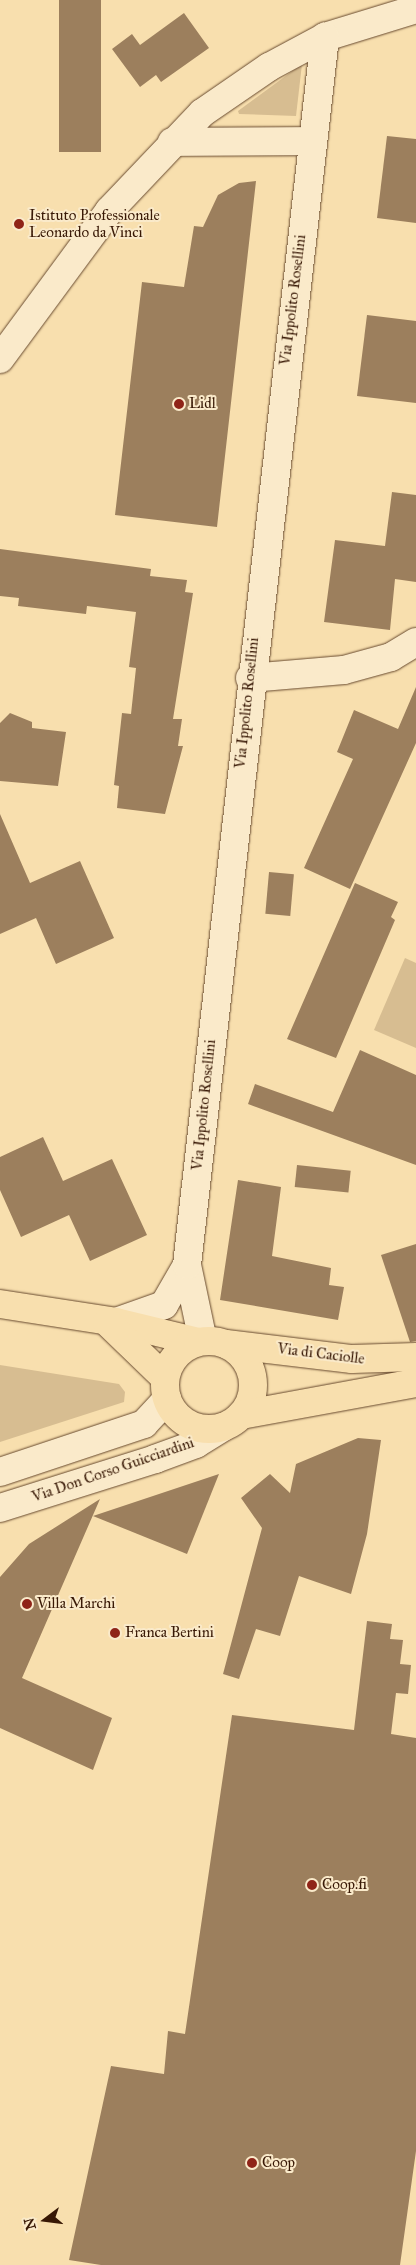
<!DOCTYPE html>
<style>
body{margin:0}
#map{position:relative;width:416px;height:2265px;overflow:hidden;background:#f8dfae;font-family:"IM FELL Great Primer",serif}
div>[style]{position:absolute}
.green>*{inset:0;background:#d7bd91}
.building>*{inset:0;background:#9c7f5d;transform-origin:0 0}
.roads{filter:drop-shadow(0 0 1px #684a2f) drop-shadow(0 0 1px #684a2f)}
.minor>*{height:28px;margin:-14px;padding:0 14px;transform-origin:14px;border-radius:14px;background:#faeaca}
.major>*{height:28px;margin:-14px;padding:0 14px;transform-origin:14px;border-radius:14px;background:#f8dfae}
.major>.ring{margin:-14px;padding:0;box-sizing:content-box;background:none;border:28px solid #f8dfae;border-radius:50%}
.dots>*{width:14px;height:14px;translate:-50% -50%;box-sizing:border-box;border:2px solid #faeaca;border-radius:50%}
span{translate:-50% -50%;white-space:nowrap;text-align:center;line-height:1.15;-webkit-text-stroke:4px #faeaca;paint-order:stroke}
.poi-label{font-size:15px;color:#381805}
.left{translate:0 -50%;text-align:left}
.street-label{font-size:15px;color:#381805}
.north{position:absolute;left:20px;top:2195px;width:50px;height:50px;-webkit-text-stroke:4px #faeaca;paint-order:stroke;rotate:255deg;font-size:14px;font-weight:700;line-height:20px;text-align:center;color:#381805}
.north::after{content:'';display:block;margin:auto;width:18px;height:22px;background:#381805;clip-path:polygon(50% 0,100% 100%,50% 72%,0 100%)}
</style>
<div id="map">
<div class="green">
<div style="clip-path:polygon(302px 64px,296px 116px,239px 114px,238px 111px)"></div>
<div style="clip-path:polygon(405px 958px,416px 963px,416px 1048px,374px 1030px)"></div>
<div style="clip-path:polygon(0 1365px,119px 1384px,125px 1392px,124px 1402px,0 1442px)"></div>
</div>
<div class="building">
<div style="left:59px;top:0;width:42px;height:152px"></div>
<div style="clip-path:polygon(184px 13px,209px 48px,161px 82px,156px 75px,140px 87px,112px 49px,132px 34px,140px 45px)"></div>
<div style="clip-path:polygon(387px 136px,416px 139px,416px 223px,377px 218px)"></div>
<div style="clip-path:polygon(256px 181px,217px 527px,115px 515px,142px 282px,184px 287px,194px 226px,203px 227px,218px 195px,239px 183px)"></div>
<div style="clip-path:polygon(367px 315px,416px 321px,416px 403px,357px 396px)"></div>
<div style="clip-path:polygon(392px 492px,416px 495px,416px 582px,395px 579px,390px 630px,324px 622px,335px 540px,385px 546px)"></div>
<div style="clip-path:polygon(0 549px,151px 569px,150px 576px,187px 580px,185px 592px,193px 593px,173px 719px,182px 719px,178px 746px,183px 746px,165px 814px,117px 808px,119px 786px,114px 785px,122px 713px,131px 714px,136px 668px,129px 667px,136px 612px,87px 606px,86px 614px,18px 606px,19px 598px,0 596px)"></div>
<div style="clip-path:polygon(416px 687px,416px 743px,350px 889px,304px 868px,353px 759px,337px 752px,354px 710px,398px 729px)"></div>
<div style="clip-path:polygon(10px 713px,32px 722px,32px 728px,66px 732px,58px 786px,0 781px,0 723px)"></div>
<div style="clip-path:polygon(0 814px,30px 883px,80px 861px,114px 938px,56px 964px,36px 918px,0 934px)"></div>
<div style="left:269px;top:872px;width:25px;height:42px;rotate:5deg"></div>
<div style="clip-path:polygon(355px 883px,398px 902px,391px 917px,395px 920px,336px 1058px,287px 1039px)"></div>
<div style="clip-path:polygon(360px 1050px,416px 1075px,416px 1165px,248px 1104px,255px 1084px,333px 1112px)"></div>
<div style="clip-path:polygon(43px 1137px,63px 1181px,112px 1159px,147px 1235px,90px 1261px,69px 1215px,21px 1237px,0 1190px,0 1157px)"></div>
<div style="left:297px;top:1165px;width:54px;height:22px;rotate:6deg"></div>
<div style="clip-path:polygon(238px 1180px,281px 1187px,272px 1256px,331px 1268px,329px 1285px,344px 1287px,338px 1320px,220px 1300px)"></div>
<div style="clip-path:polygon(416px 1244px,416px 1341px,410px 1342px,381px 1255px)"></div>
<div style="clip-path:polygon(358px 1438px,381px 1440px,367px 1534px,351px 1594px,299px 1576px,280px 1636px,256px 1629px,239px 1679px,223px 1674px,262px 1528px,241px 1498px,270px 1474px,290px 1493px,296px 1464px)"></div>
<div style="clip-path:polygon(219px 1474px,187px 1554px,93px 1516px)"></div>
<div style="clip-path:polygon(100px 1499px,22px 1678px,112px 1718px,93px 1770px,0 1728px,0 1577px,29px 1544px)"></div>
<div style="clip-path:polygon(367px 1621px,392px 1624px,390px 1639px,403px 1640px,400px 1664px,411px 1665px,408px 1694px,396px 1693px,391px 1734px,416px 1738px,416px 2151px,400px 2265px,101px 2265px,69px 2260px,111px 2066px,164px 2074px,168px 2031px,185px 2034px,232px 1715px,354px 1730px)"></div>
</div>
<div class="roads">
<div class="minor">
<div style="left:172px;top:142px;width:139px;rotate:-0.4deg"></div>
<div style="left:0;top:359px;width:184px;rotate:-53.6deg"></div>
<div style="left:109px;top:211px;width:135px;rotate:-46.5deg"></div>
<div style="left:202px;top:113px;width:81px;rotate:-34.5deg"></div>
<div style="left:269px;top:67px;width:64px;rotate:-28.2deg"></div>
<div style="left:325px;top:37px;width:95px;rotate:-17.1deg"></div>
<div style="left:250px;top:678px;width:94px;rotate:-4.9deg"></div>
<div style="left:344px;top:670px;width:49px;rotate:-15.5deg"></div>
<div style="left:391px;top:657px;width:29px;rotate:-31deg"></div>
<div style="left:116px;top:1322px;width:51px;rotate:-19.5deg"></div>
<div style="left:164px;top:1305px;width:46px;rotate:-60.1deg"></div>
<div style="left:203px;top:1341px;width:78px;rotate:-101.9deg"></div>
<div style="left:187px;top:1265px;width:1236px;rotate:-83.59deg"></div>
<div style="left:0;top:1472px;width:152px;rotate:-18.4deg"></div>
<div style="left:144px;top:1424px;width:34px;rotate:-47deg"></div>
<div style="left:0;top:1508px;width:163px;rotate:-17.5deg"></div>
<div style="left:155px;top:1459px;width:44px;rotate:-20.1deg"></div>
<div style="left:196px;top:1444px;width:32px;rotate:-32deg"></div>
</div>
<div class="major">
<div style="left:0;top:1304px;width:117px;rotate:8.8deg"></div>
<div style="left:116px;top:1322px;width:84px;rotate:13.7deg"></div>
<div style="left:107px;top:1322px;width:81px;rotate:44deg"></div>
<div class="ring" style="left:165px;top:1341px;width:60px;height:60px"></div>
<div style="left:226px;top:1344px;width:127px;rotate:6.8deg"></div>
<div style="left:352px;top:1359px;width:64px;rotate:-1.8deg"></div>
<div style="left:241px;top:1415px;width:178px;rotate:-10.4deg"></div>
</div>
</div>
<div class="dots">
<div style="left:19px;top:224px;background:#8f2418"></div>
<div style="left:179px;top:404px;background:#8f2418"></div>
<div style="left:27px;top:1604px;background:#8f2418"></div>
<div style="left:115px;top:1633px;background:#8f2418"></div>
<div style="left:312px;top:1885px;background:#8f2418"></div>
<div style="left:252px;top:2163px;background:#8f2418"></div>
</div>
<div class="poi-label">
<span class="left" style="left:29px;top:224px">Istituto Professionale<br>Leonardo da Vinci</span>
<span class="left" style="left:189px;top:404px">Lidl</span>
<span class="left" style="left:37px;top:1604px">Villa Marchi</span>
<span class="left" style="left:125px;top:1633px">Franca Bertini</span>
<span class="left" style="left:322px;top:1885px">Coop.fi</span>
<span class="left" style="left:262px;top:2163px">Coop</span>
</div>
<div class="street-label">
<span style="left:293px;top:300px;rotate:-83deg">Via Ippolito Rosellini</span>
<span style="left:247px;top:703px;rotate:-84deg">Via Ippolito Rosellini</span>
<span style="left:204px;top:1105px;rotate:-84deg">Via Ippolito Rosellini</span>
<span style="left:321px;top:1354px;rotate:7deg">Via di Caciolle</span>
<span style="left:113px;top:1470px;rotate:-19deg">Via Don Corso Guicciardini</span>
</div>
<div class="north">N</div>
</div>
